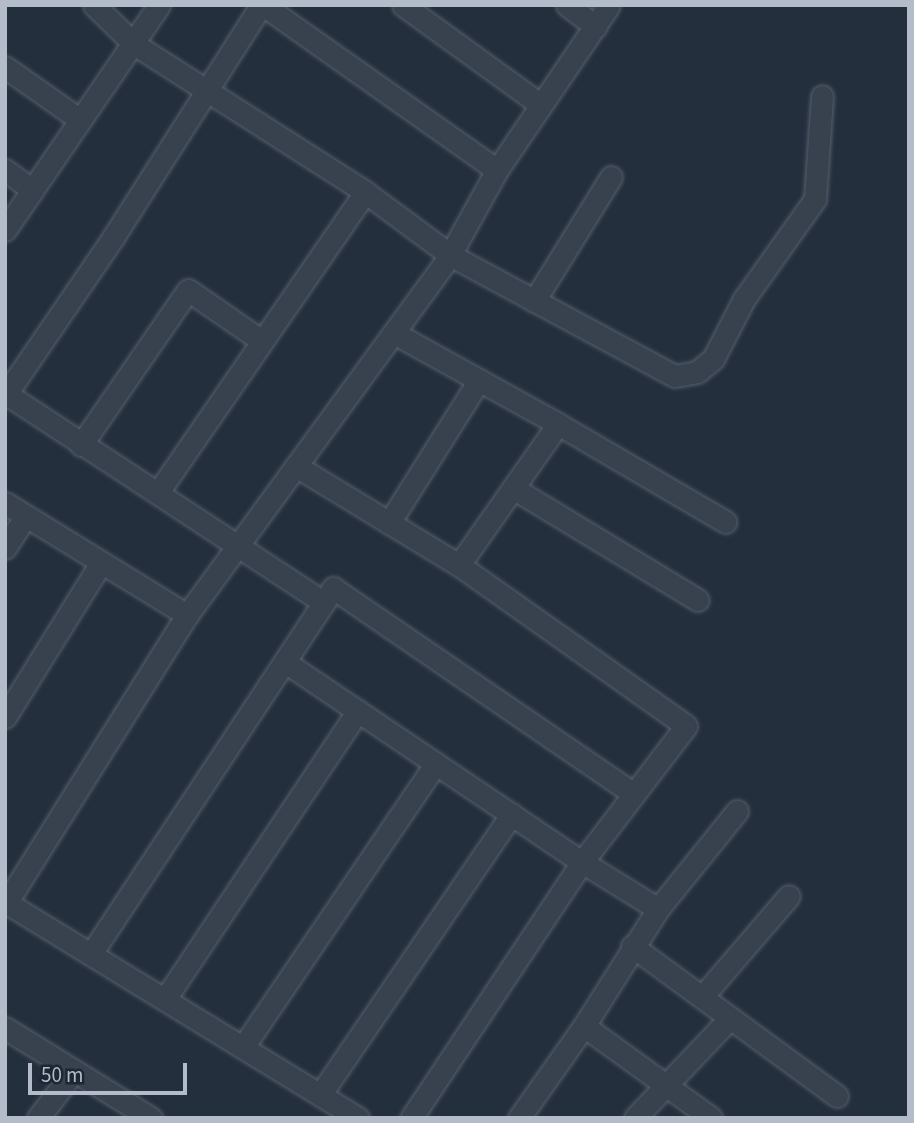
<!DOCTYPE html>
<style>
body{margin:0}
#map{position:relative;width:914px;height:1123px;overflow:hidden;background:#242f3e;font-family:"Source Sans 3",sans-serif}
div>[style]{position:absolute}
.roads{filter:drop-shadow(0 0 2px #565f6c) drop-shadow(0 0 2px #565f6c)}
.street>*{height:21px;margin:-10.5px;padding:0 10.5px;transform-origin:10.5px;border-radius:10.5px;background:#38414e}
span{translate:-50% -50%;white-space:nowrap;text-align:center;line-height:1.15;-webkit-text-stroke:7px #1d2633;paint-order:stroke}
.frame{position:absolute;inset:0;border:7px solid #b4bcc9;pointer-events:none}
.scale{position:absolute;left:28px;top:1063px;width:159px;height:32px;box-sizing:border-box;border:4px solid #b4bcc9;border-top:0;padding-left:9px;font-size:21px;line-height:24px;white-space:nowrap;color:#b4bcc9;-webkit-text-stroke:5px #1d2633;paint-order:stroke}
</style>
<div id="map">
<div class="roads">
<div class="street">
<div style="left:94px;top:5px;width:56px;rotate:44.3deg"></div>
<div style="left:134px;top:44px;width:274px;rotate:32.6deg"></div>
<div style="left:365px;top:192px;width:106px;rotate:36.5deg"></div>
<div style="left:450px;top:255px;width:255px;rotate:28.3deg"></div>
<div style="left:675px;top:376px;width:22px;rotate:-10deg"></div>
<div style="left:697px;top:372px;width:21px;rotate:-39deg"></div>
<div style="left:713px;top:359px;width:68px;rotate:-62.7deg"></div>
<div style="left:744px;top:299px;width:123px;rotate:-54.6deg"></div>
<div style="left:815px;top:199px;width:103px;rotate:-86.1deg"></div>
<div style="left:263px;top:5px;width:286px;rotate:35.2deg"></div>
<div style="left:403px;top:5px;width:170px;rotate:35.9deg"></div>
<div style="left:567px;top:5px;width:36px;rotate:37deg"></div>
<div style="left:5px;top:67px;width:92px;rotate:35.2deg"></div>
<div style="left:5px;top:170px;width:34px;rotate:36deg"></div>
<div style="left:5px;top:230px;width:273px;rotate:-55.6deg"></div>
<div style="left:534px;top:301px;width:146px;rotate:-58.2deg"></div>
<div style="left:394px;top:333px;width:188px;rotate:29deg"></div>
<div style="left:558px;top:424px;width:172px;rotate:125.1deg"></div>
<div style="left:5px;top:393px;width:381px;rotate:33.3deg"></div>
<div style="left:6px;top:394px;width:191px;rotate:-55.6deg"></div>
<div style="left:114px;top:236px;width:274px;rotate:-57.5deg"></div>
<div style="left:558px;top:424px;width:194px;rotate:30.3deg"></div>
<div style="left:81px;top:445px;width:188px;rotate:-55.4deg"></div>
<div style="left:188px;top:290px;width:90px;rotate:34.6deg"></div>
<div style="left:296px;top:466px;width:191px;rotate:31.3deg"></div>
<div style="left:459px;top:565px;width:278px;rotate:35.3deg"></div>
<div style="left:686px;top:726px;width:171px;rotate:127.4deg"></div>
<div style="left:582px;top:862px;width:89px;rotate:31.7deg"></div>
<div style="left:658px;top:909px;width:138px;rotate:122.3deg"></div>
<div style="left:584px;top:1026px;width:113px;rotate:125.2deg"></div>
<div style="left:513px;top:488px;width:216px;rotate:31.2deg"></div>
<div style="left:159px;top:491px;width:363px;rotate:-55.4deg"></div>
<div style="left:5px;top:503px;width:214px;rotate:31.6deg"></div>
<div style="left:389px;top:523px;width:169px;rotate:-57.8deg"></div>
<div style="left:5px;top:548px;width:38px;rotate:-57deg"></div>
<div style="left:285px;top:662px;width:358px;rotate:34deg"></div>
<div style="left:582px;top:862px;width:308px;rotate:123.7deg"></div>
<div style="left:5px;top:717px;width:181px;rotate:-58.1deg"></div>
<div style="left:7px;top:903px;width:412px;rotate:31.5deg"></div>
<div style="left:5px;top:905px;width:342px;rotate:-57.9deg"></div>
<div style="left:187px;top:615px;width:446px;rotate:-53.8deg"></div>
<div style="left:450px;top:255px;width:97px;rotate:-61.1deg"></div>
<div style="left:497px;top:170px;width:199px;rotate:-55.8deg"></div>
<div style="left:658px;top:909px;width:126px;rotate:-51.1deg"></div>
<div style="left:632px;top:946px;width:254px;rotate:36.2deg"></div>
<div style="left:91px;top:954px;width:439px;rotate:-56.5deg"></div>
<div style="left:333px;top:588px;width:363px;rotate:34.4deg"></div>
<div style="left:702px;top:997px;width:133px;rotate:-49.3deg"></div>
<div style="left:165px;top:999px;width:347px;rotate:-56.2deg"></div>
<div style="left:584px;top:1026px;width:157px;rotate:35.9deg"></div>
<div style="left:5px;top:1028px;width:172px;rotate:31.7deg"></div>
<div style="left:243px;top:1047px;width:343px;rotate:-55.8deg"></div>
<div style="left:320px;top:1095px;width:340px;rotate:-55.7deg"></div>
<div style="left:38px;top:1118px;width:59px;rotate:-52.5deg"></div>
<div style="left:635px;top:1118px;width:138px;rotate:-46.5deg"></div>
</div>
</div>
<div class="frame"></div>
<div class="scale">50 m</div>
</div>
